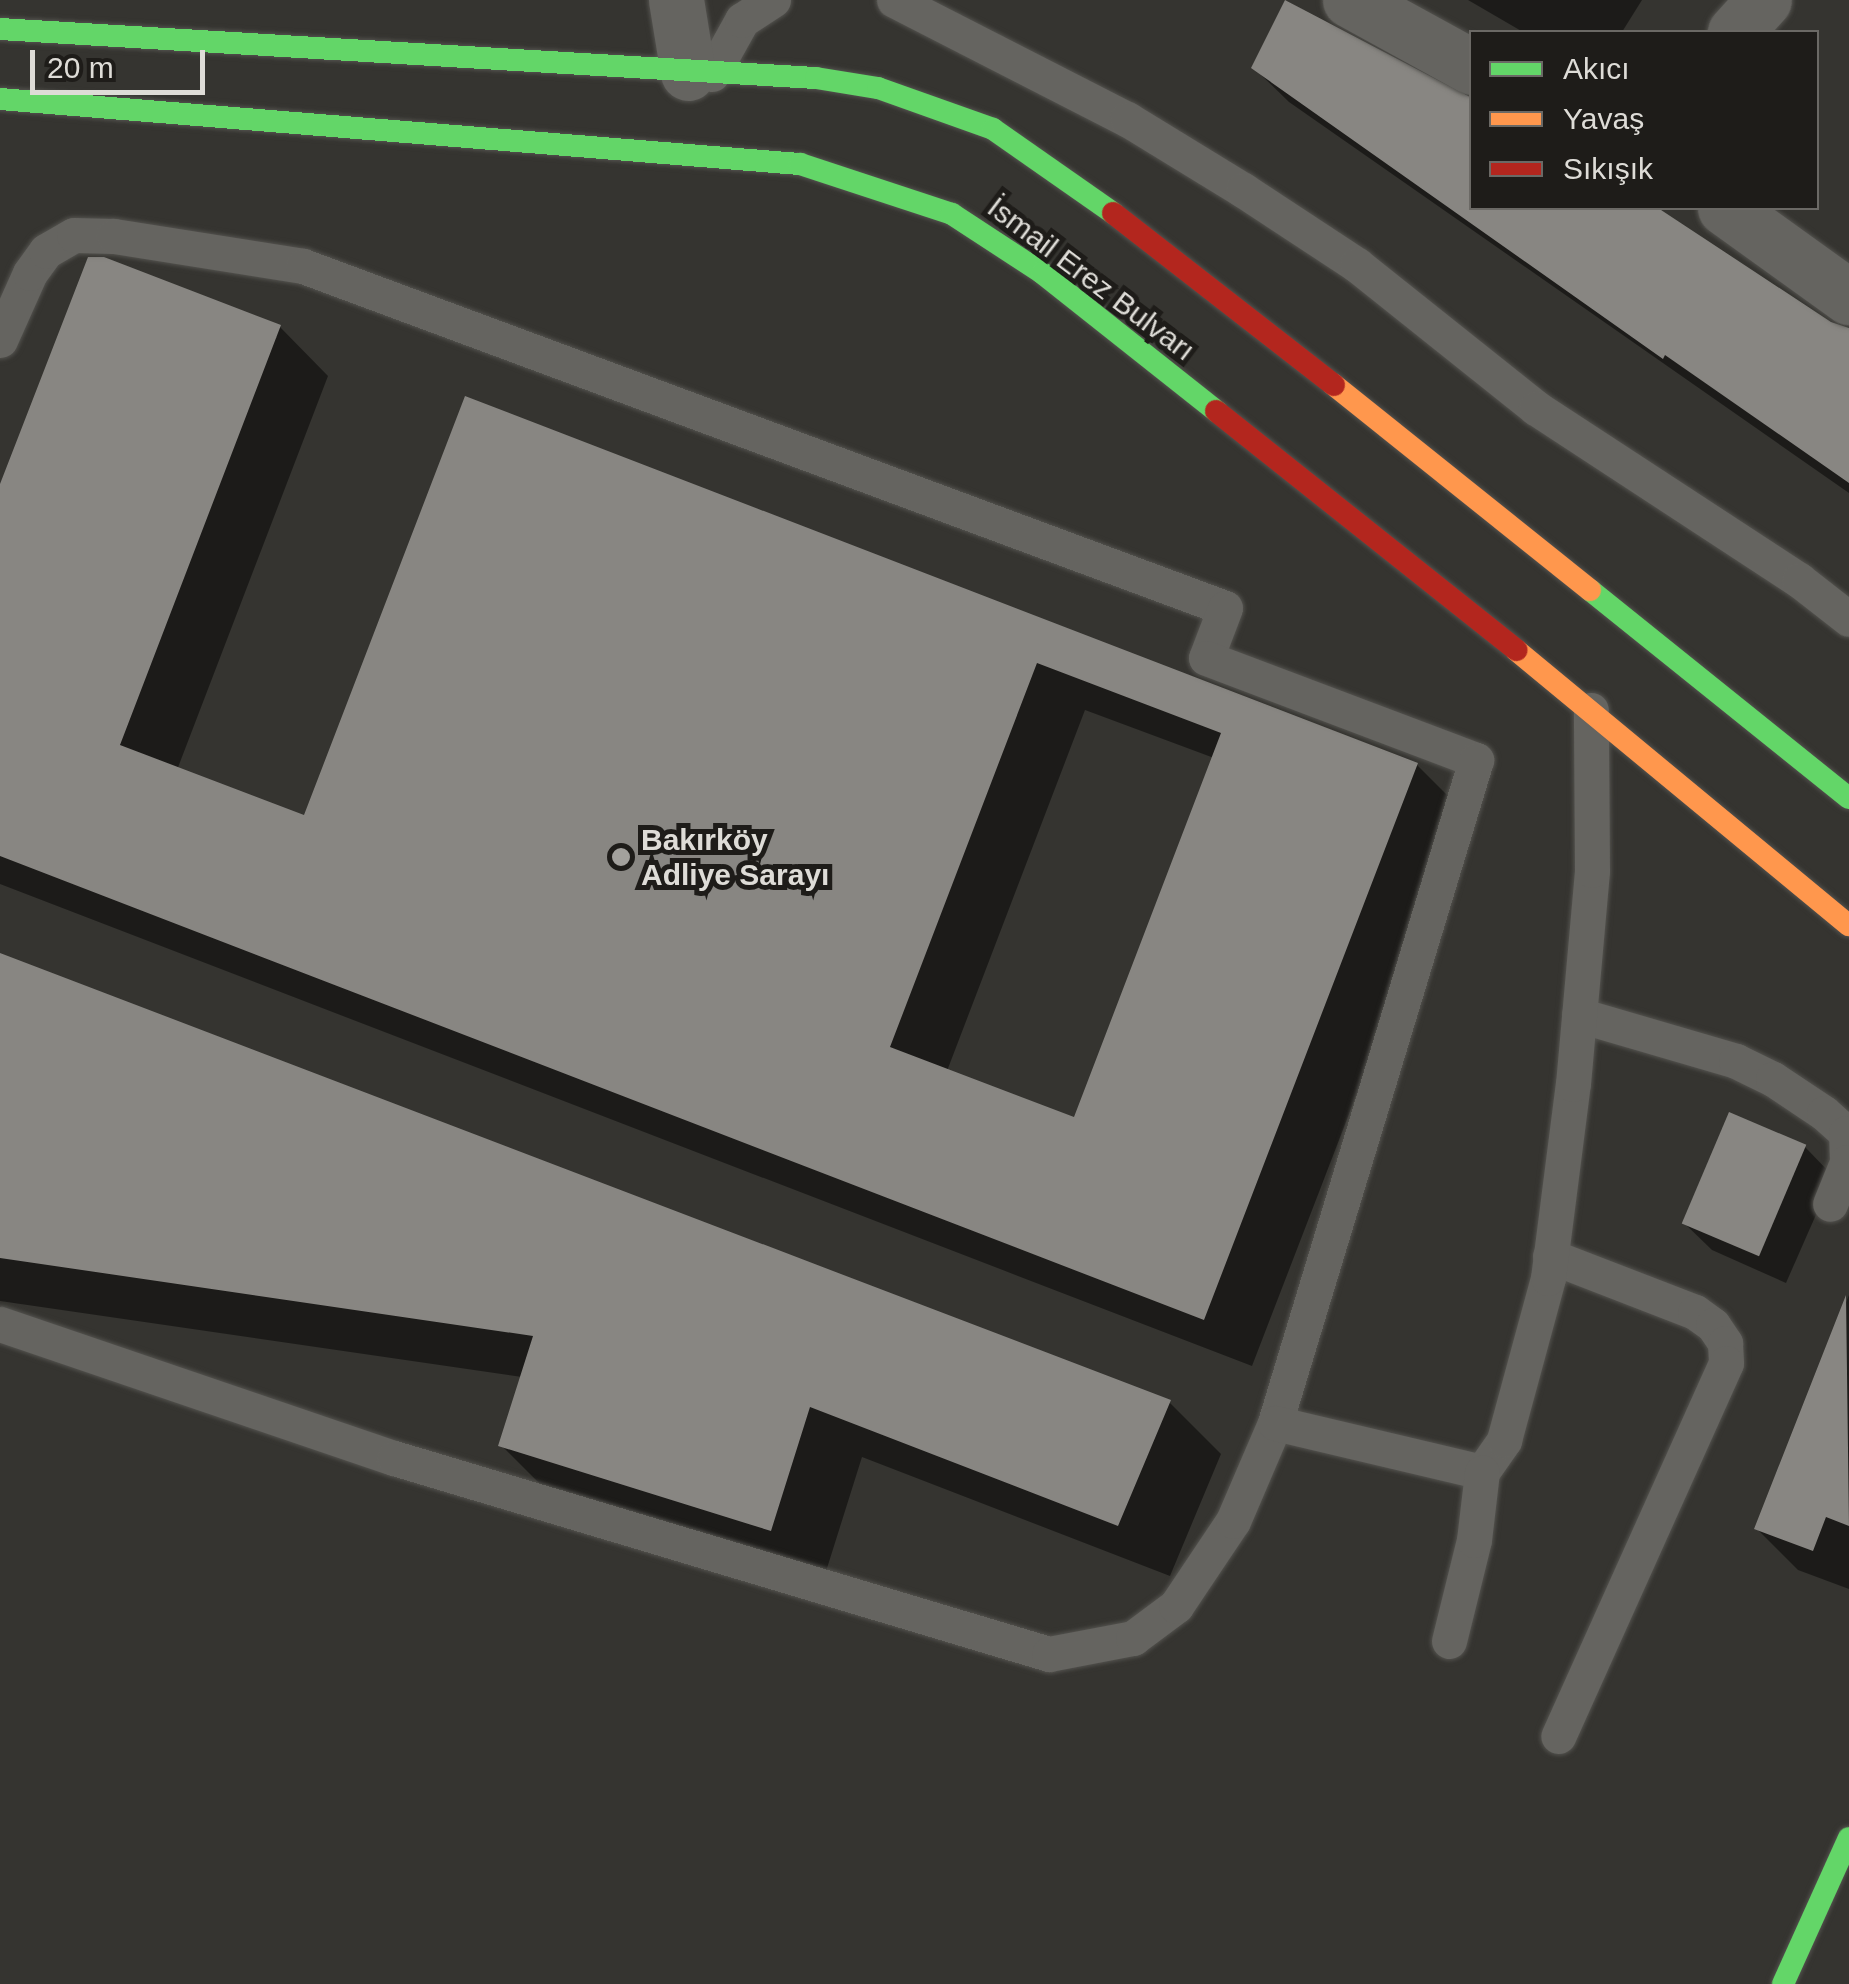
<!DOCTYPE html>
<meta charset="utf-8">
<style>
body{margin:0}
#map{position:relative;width:1849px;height:1984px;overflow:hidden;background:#353430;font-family:Arial,sans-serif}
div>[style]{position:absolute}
.shadow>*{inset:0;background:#0007}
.building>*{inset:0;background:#888682;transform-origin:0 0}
.roads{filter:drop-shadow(0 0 2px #53524e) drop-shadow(0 0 2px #53524e)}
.lane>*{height:35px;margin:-17.5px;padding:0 17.5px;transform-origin:17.5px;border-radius:17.5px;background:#656460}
.street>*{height:55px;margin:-27.5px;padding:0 27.5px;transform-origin:27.5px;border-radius:27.5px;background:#656460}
.fast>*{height:22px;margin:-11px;padding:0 11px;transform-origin:11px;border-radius:11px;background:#63d668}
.slow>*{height:22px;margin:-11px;padding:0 11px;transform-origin:11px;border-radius:11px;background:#ff974d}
.jam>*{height:22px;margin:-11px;padding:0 11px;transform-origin:11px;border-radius:11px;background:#b3261e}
.dots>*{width:28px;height:28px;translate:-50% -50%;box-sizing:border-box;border:5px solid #1e1c19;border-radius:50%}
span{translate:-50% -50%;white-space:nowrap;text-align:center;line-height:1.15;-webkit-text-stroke:10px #1e1c19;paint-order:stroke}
.street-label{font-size:30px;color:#dedcd7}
.poi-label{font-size:30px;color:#dedcd7;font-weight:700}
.left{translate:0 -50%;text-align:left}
.legend{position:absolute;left:1469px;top:30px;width:350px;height:180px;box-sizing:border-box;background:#1e1c19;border:2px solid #6b6965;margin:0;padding:12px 18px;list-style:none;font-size:30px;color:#dedcd7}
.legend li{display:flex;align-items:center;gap:20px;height:50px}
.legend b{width:50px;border:2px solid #6b6965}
.scale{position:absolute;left:30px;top:50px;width:175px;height:45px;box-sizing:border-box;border:5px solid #dedcd7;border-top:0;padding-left:12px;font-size:30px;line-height:35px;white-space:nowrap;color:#dedcd7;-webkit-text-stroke:8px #1e1c19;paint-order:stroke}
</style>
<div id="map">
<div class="shadow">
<div style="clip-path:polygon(1468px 0,1642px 0,1622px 32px,1523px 32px)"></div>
<div style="clip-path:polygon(1287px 1px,1456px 97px,1472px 208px,1654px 208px,1830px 325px,1849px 329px,1849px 493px,1289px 102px,1254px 68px)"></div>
<div style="clip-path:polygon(evenodd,280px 327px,328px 376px,177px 770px,306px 819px,466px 399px,1417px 765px,1465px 813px,1252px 1366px,0 884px,0 491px,280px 327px,1085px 710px,1214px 758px,1075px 1120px,947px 1071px,1085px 710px)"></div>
<div style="clip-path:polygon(0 956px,1169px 1402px,1221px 1454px,1170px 1576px,862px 1457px,823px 1581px,553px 1497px,501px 1445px,522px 1377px,0 1301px)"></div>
<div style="clip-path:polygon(1805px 1147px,1833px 1176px,1786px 1283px,1712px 1250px,1683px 1222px)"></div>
<div style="clip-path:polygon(1849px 1295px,1849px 1589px,1798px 1570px,1756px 1528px)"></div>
</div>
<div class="building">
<div style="clip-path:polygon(1285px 0,1472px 98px,1472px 208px,1658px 208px,1831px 322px,1849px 328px,1849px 483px,1665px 355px,1663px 359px,1251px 68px)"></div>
<div style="clip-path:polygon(evenodd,88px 257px,104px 257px,281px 325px,120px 745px,304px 815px,465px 396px,1418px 763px,1204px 1320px,0 856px,0 484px,88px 257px,1037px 663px,1221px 733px,1074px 1117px,890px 1047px,1037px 663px)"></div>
<div style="clip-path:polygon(0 953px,1171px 1400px,1118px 1526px,810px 1407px,771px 1531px,498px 1446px,533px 1336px,0 1258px)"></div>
<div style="left:1729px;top:1112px;width:84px;height:121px;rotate:23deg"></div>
<div style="clip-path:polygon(1846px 1295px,1849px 1526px,1826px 1517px,1813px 1551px,1754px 1529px)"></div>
</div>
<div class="roads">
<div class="lane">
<div style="left:894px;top:0;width:262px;rotate:27.1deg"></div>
<div style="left:1127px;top:119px;width:136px;rotate:31.5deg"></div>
<div style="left:1243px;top:190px;width:136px;rotate:33.3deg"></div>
<div style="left:1357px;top:265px;width:229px;rotate:38.6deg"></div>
<div style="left:1536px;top:408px;width:314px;rotate:33.2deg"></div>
<div style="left:1799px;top:580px;width:63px;rotate:38deg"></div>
<div style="left:712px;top:74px;width:62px;rotate:-60.9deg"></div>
<div style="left:742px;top:20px;width:37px;rotate:-33deg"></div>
<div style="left:0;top:340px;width:73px;rotate:-65.9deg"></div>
<div style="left:30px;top:273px;width:27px;rotate:-54deg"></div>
<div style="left:46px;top:251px;width:32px;rotate:-30deg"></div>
<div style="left:74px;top:235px;width:40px;rotate:1.4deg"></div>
<div style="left:114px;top:236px;width:191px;rotate:9deg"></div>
<div style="left:303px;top:266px;width:983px;rotate:20.35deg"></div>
<div style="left:1225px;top:608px;width:53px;rotate:110.8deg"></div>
<div style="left:1206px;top:658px;width:289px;rotate:20.7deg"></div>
<div style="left:1476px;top:760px;width:693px;rotate:106.87deg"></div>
<div style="left:1579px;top:1015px;width:164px;rotate:16.3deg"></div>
<div style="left:1736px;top:1061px;width:41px;rotate:25.9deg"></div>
<div style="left:1773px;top:1079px;width:61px;rotate:33.7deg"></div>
<div style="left:1824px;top:1113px;width:30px;rotate:42deg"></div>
<div style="left:1846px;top:1133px;width:29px;rotate:88deg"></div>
<div style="left:1847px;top:1162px;width:45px;rotate:112deg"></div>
<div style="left:1550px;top:1256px;width:155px;rotate:21.1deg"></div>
<div style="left:1695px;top:1312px;width:22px;rotate:36deg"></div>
<div style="left:1713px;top:1325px;width:22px;rotate:56deg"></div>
<div style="left:1725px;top:1343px;width:20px;rotate:87deg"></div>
<div style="left:1726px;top:1363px;width:409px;rotate:114.2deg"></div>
<div style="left:0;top:1324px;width:416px;rotate:18.8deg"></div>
<div style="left:394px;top:1458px;width:684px;rotate:16.66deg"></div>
<div style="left:1049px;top:1654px;width:86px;rotate:-10.8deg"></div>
<div style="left:1133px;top:1638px;width:54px;rotate:-36.7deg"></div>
<div style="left:1176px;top:1606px;width:102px;rotate:-56.2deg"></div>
<div style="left:1233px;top:1521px;width:107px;rotate:-66.8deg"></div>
<div style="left:1275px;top:1423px;width:213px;rotate:13.3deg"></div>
<div style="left:1482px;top:1472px;width:39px;rotate:-55deg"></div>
<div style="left:1504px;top:1440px;width:168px;rotate:-74.8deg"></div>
<div style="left:1548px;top:1278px;width:196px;rotate:-82.7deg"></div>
<div style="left:1573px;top:1084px;width:215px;rotate:-84.9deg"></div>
<div style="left:1592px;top:870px;width:160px;rotate:-90.4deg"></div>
<div style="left:1449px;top:1641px;width:104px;rotate:-76.1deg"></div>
<div style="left:1474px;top:1540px;width:68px;rotate:-83.3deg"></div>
</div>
<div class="street">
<div style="left:676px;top:0;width:74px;rotate:80.7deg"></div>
<div style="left:1350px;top:0;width:139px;rotate:28.8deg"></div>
<div style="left:1735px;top:32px;width:43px;rotate:-47.8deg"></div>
<div style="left:1725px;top:208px;width:153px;rotate:35.7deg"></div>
</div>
<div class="fast">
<div style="left:0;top:29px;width:817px;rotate:3.44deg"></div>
<div style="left:816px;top:78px;width:63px;rotate:9.2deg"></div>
<div style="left:878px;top:88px;width:122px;rotate:19.6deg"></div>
<div style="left:993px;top:129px;width:146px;rotate:35deg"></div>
<div style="left:0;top:99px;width:803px;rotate:4.65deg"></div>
<div style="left:800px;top:164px;width:160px;rotate:18.2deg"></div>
<div style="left:952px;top:214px;width:108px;rotate:33.2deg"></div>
<div style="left:1042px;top:273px;width:222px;rotate:38.4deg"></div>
<div style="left:1590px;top:590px;width:332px;rotate:38.8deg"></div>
<div style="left:1783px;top:1984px;width:160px;rotate:-65.7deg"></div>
</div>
<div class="slow">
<div style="left:1334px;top:385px;width:328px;rotate:38.7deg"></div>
<div style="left:1516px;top:650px;width:432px;rotate:39.6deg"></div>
</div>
<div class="jam">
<div style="left:1113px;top:213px;width:280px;rotate:37.9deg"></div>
<div style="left:1216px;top:411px;width:384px;rotate:38.5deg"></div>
</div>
</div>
<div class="dots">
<div style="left:621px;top:857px;background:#a3a19d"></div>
</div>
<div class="street-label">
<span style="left:1091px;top:279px;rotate:37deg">İsmail Erez Bulvarı</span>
</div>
<div class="poi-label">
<span class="left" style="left:641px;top:857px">Bakırköy<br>Adliye Sarayı</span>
</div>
<ul class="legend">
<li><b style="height:12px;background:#63d668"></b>Akıcı</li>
<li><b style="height:12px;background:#ff974d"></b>Yavaş</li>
<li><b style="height:12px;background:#b3261e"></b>Sıkışık</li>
</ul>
<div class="scale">20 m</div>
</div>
